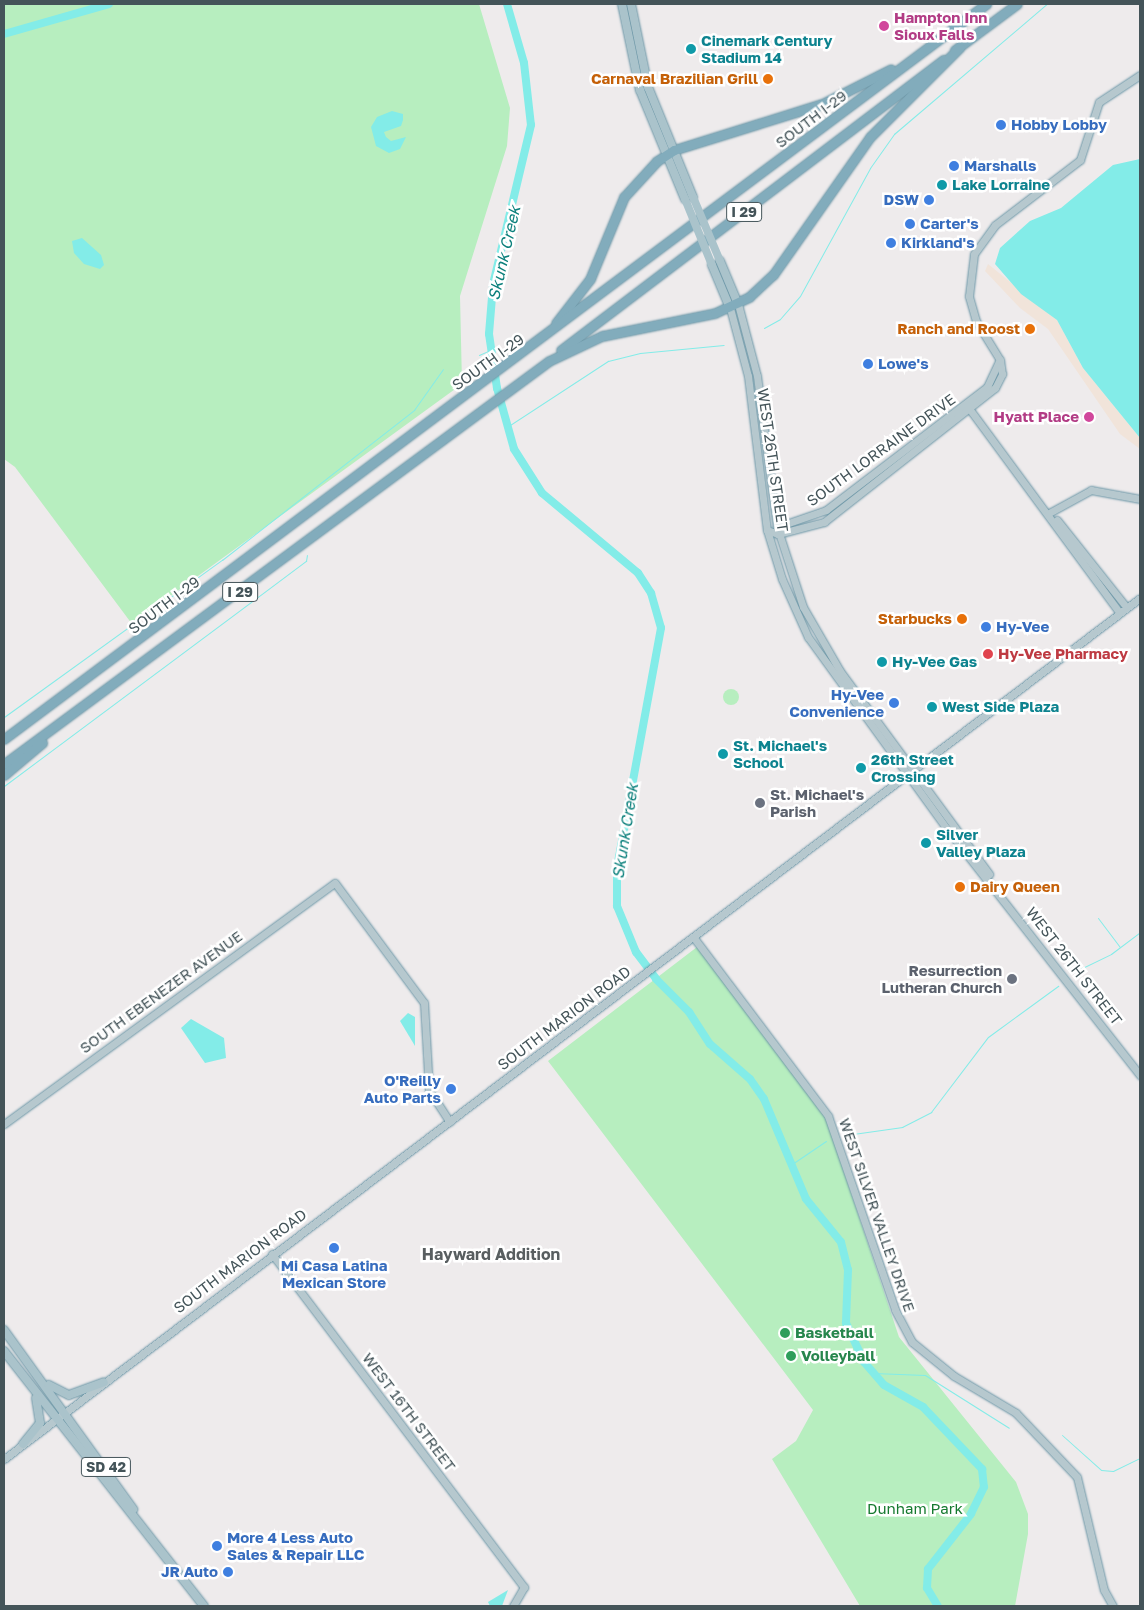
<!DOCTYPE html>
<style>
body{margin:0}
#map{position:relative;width:1144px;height:1610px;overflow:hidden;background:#eeebec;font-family:"Golos Text",sans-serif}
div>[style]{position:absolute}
.green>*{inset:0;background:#b7eebf}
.round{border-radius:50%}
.sand>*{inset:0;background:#f1e4da}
.water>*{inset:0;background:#83ece8}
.stream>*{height:1px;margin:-0.5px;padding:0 0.5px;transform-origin:0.5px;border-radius:0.5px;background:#83ece8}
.river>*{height:8px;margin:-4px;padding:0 4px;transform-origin:4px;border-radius:4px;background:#83ece8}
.roads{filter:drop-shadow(0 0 1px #6d97a7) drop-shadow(0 0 1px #6d97a7)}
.secondary>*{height:7px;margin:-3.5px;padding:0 3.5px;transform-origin:3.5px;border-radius:3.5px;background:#b6c8ce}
.primary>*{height:8px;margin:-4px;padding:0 4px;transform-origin:4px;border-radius:4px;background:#aac3cb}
.highway>*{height:9px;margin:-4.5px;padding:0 4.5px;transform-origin:4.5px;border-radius:4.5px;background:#82acbc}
.primary-bridge>*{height:8px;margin:-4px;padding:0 4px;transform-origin:4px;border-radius:4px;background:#aac3cb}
.dots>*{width:14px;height:14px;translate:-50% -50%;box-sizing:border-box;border:2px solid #fff;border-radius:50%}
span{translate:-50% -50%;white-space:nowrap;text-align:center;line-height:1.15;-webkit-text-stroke:5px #fff;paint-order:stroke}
.shield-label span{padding:1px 4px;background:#fff;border:1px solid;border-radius:4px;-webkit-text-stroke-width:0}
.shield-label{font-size:14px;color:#445459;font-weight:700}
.hotel-label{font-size:15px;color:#b23c85;font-weight:700}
.left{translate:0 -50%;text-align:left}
.right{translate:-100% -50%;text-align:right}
.culture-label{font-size:15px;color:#0d838f;font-weight:700}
.food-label{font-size:15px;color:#c56008;font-weight:700}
.street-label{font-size:15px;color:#445459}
.shop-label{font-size:15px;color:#366cbe;font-weight:700}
.health-label{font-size:15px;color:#be3a42;font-weight:700}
.worship-label{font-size:15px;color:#5b616d;font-weight:700}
.leisure-label{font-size:15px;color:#27864d;font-weight:700}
.park-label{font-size:15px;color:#15792f}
.water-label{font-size:16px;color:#0c807c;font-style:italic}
.neighbourhood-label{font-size:16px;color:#585e60;font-weight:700}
.frame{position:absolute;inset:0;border:5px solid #445459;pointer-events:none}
</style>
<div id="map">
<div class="green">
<div style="clip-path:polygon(4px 4px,479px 4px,510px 108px,507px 146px,460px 296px,462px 384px,132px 624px,15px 467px,4px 459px)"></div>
<div class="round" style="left:723px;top:689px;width:16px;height:16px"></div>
<div style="clip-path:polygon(697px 947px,826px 1118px,899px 1337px,1016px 1482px,1028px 1514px,1028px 1534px,1015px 1606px,860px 1606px,772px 1459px,796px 1441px,813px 1410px,548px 1061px)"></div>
</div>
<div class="sand">
<div style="clip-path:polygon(988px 264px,1057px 320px,1083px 368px,1140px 438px,1140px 449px,1120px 434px,1048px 329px,1020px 308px,985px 271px)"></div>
</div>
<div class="water">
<div style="clip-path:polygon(392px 111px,403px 114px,403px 120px,401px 126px,384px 132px,386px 137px,391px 141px,406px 137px,400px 149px,389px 153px,376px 146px,371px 127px,377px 117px)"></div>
<div style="clip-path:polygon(1140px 159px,1140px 438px,1083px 368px,1057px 320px,1021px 294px,995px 264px,1000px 248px,1030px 221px,1061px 208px,1113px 165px)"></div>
<div style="clip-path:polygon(82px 238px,101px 255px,104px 265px,100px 269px,84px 264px,74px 253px,72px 241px)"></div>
<div style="clip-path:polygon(408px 1013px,415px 1017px,415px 1046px,400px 1021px)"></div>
<div style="clip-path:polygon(191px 1019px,224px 1038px,226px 1058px,205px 1063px,181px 1028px)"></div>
<div style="clip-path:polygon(508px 1590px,502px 1606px,490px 1606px,488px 1602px)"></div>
</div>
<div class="stream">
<div style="left:764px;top:328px;width:18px;rotate:-29deg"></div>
<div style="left:780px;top:319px;width:30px;rotate:-49deg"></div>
<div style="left:800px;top:296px;width:146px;rotate:-61.3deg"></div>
<div style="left:870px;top:168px;width:42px;rotate:-54.8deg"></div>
<div style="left:894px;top:134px;width:201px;rotate:-40.4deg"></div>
<div style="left:479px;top:355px;width:12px;rotate:-24deg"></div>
<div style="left:507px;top:427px;width:121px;rotate:-33.2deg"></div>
<div style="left:608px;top:361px;width:33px;rotate:-14deg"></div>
<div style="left:640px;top:353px;width:84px;rotate:-5.4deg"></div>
<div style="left:4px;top:717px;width:269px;rotate:-35.8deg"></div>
<div style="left:222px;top:560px;width:244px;rotate:-38deg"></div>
<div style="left:414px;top:410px;width:50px;rotate:-54.7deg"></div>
<div style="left:4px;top:786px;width:377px;rotate:-36.7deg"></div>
<div style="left:306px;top:561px;width:6px;rotate:-81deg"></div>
<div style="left:1098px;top:918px;width:36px;rotate:53deg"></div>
<div style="left:1074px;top:972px;width:41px;rotate:-25.9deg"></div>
<div style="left:1111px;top:954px;width:36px;rotate:-37deg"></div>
<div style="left:846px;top:1135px;width:57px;rotate:-8.1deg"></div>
<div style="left:902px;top:1127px;width:33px;rotate:-27deg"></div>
<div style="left:931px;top:1112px;width:94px;rotate:-52.8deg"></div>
<div style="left:988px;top:1037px;width:87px;rotate:-36.1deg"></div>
<div style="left:792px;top:1164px;width:41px;rotate:-34.1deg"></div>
<div style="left:873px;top:1373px;width:52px;rotate:2.2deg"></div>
<div style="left:925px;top:1375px;width:99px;rotate:32.2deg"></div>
<div style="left:1062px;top:1435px;width:52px;rotate:41.9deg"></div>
<div style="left:1101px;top:1470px;width:12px;rotate:5deg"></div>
<div style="left:1113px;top:1471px;width:30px;rotate:-26deg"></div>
</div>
<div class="river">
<div style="left:507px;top:4px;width:61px;rotate:73.9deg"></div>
<div style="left:524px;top:63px;width:62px;rotate:83.6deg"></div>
<div style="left:531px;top:125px;width:164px;rotate:103.4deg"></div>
<div style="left:493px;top:285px;width:49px;rotate:94.7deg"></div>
<div style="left:489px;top:334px;width:55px;rotate:81.6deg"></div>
<div style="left:497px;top:388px;width:63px;rotate:74.4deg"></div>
<div style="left:514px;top:449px;width:52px;rotate:57.5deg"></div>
<div style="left:542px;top:493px;width:125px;rotate:39.8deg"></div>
<div style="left:638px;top:573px;width:24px;rotate:57deg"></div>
<div style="left:651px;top:593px;width:36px;rotate:74deg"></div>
<div style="left:661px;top:628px;width:244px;rotate:100.4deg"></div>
<div style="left:617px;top:868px;width:38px;rotate:90deg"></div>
<div style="left:617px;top:906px;width:50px;rotate:67.6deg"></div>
<div style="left:636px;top:952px;width:34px;rotate:53deg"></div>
<div style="left:656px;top:979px;width:47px;rotate:45deg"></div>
<div style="left:689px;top:1012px;width:38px;rotate:57deg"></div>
<div style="left:710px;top:1044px;width:53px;rotate:41.2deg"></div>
<div style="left:750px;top:1079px;width:24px;rotate:55deg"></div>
<div style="left:764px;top:1099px;width:108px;rotate:67.2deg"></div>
<div style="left:806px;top:1199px;width:55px;rotate:50.9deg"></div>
<div style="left:841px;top:1242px;width:29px;rotate:76deg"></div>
<div style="left:848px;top:1270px;width:53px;rotate:92.2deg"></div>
<div style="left:846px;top:1323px;width:43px;rotate:65.2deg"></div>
<div style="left:864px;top:1362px;width:30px;rotate:49deg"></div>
<div style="left:884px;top:1385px;width:45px;rotate:29.4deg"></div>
<div style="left:923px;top:1407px;width:86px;rotate:46.4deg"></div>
<div style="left:982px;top:1469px;width:18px;rotate:84deg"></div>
<div style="left:984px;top:1487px;width:30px;rotate:116deg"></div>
<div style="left:971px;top:1514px;width:70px;rotate:128deg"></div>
<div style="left:928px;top:1569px;width:19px;rotate:93deg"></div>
<div style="left:927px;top:1588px;width:21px;rotate:59deg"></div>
<div style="left:4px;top:34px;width:109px;rotate:-15.9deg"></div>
</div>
<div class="roads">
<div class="secondary">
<div style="left:738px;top:304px;width:74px;rotate:75.2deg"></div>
<div style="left:757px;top:376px;width:152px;rotate:82.5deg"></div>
<div style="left:777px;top:527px;width:84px;rotate:72deg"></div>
<div style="left:803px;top:607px;width:74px;rotate:60deg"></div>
<div style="left:840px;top:671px;width:252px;rotate:53.7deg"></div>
<div style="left:730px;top:308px;width:70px;rotate:75.2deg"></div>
<div style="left:748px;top:376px;width:155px;rotate:83deg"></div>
<div style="left:767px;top:530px;width:51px;rotate:73deg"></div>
<div style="left:782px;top:579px;width:64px;rotate:65.9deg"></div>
<div style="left:808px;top:637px;width:237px;rotate:54.1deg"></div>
<div style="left:947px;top:829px;width:313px;rotate:51.9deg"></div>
<div style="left:968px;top:407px;width:256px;rotate:53.6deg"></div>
<div style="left:1049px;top:513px;width:48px;rotate:-28.7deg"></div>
<div style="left:1091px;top:490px;width:50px;rotate:10.4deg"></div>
<div style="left:1057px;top:520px;width:112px;rotate:51.5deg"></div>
<div style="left:777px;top:527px;width:52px;rotate:-19.1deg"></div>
<div style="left:826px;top:510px;width:203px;rotate:-37.4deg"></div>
<div style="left:987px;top:387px;width:29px;rotate:-65deg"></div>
<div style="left:767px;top:530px;width:12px;rotate:20deg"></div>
<div style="left:778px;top:534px;width:48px;rotate:-14.6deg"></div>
<div style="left:824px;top:522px;width:217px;rotate:-38.1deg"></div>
<div style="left:995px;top:388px;width:16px;rotate:-63deg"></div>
<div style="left:1002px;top:374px;width:14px;rotate:-98deg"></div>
<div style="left:1000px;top:360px;width:46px;rotate:-121.6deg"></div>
<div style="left:976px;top:321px;width:26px;rotate:-106deg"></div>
<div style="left:969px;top:296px;width:42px;rotate:-83.2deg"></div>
<div style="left:974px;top:254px;width:36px;rotate:-54deg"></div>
<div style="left:995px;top:225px;width:107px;rotate:-37.4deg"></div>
<div style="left:1080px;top:160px;width:61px;rotate:-71.9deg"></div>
<div style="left:1099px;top:102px;width:49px;rotate:-33.4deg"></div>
<div style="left:694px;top:938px;width:223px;rotate:53deg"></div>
<div style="left:828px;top:1116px;width:205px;rotate:70.9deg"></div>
<div style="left:895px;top:1310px;width:36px;rotate:62deg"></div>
<div style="left:912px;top:1342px;width:54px;rotate:39deg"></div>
<div style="left:954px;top:1376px;width:72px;rotate:30.8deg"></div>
<div style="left:1016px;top:1413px;width:88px;rotate:46.4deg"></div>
<div style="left:1077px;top:1477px;width:116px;rotate:76.6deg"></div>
<div style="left:1104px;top:1590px;width:18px;rotate:61deg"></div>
<div style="left:4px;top:1124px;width:409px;rotate:-36.1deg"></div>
<div style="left:335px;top:883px;width:149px;rotate:53.4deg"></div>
<div style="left:424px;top:1003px;width:87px;rotate:86.7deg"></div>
<div style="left:429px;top:1090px;width:38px;rotate:57deg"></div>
<div style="left:272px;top:1254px;width:418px;rotate:52.9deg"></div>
<div style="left:524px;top:1587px;width:22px;rotate:120deg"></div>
<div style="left:4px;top:1459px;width:1425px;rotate:-37.16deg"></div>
</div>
<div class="primary">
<div style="left:622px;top:4px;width:88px;rotate:78.2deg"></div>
<div style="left:640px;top:90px;width:118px;rotate:67.6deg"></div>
<div style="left:631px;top:4px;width:85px;rotate:78.4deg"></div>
<div style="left:648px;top:87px;width:119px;rotate:67.8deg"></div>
<div style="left:720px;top:261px;width:47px;rotate:67.3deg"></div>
<div style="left:712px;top:265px;width:47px;rotate:67.3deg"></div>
<div style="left:4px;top:1330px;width:221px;rotate:54.2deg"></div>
<div style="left:4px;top:1351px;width:324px;rotate:51.9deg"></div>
<div style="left:49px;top:1385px;width:22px;rotate:27deg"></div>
<div style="left:69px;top:1395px;width:37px;rotate:-20deg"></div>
<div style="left:23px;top:1444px;width:27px;rotate:-51deg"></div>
<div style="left:40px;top:1423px;width:25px;rotate:-99deg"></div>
</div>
<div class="highway">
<div style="left:955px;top:50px;width:77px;rotate:-36.6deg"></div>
<div style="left:556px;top:323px;width:56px;rotate:-52.3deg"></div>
<div style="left:590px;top:279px;width:89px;rotate:-67.5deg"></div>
<div style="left:624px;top:197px;width:49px;rotate:-47.5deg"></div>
<div style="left:657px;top:161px;width:20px;rotate:-33deg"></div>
<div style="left:674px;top:150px;width:155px;rotate:-17.3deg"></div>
<div style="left:822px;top:104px;width:77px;rotate:-26.9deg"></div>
<div style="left:561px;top:350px;width:480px;rotate:-37.2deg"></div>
<div style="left:4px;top:739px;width:1227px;rotate:-36.81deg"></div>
<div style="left:4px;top:764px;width:678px;rotate:-36.48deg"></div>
<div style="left:549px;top:361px;width:59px;rotate:-25.3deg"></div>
<div style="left:602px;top:336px;width:115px;rotate:-11.5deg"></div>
<div style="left:715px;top:313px;width:38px;rotate:-25deg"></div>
<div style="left:749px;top:297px;width:33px;rotate:-43deg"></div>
<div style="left:773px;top:275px;width:169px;rotate:-54.9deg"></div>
<div style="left:870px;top:137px;width:127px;rotate:-45deg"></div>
<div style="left:4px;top:775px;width:50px;rotate:-40.1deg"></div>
</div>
</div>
<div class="primary-bridge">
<div style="left:693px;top:197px;width:69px;rotate:67.1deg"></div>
<div style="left:685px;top:199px;width:71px;rotate:67.8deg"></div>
</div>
<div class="dots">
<div style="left:884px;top:26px;background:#d1479c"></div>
<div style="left:691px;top:49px;background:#0f9aa8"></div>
<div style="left:768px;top:79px;background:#e8710a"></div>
<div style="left:1001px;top:125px;background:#3f7fe0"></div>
<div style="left:954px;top:166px;background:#3f7fe0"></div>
<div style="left:942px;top:185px;background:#0f9aa8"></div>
<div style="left:929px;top:200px;background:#3f7fe0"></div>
<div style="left:910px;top:224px;background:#3f7fe0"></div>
<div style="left:891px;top:243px;background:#3f7fe0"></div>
<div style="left:1030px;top:329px;background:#e8710a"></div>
<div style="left:868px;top:364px;background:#3f7fe0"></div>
<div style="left:1089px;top:417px;background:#d1479c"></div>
<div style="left:962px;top:619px;background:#e8710a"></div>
<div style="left:986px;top:627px;background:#3f7fe0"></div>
<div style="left:988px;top:654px;background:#e0444e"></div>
<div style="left:882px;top:662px;background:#0f9aa8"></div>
<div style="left:894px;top:703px;background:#3f7fe0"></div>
<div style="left:932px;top:707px;background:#0f9aa8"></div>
<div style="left:723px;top:754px;background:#0f9aa8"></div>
<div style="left:861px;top:768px;background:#0f9aa8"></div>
<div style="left:760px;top:803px;background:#6b7280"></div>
<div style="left:926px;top:843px;background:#0f9aa8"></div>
<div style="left:960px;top:887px;background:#e8710a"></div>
<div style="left:1012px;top:979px;background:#6b7280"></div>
<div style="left:451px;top:1089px;background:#3f7fe0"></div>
<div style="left:334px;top:1248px;background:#3f7fe0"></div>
<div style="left:785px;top:1333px;background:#2e9e5b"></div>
<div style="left:791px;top:1356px;background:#2e9e5b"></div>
<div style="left:217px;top:1546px;background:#3f7fe0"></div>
<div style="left:228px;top:1572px;background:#3f7fe0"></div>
</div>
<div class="shield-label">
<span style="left:744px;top:212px">I 29</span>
<span style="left:240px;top:592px">I 29</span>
<span style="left:106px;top:1467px">SD 42</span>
</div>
<div class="hotel-label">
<span class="left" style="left:894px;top:26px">Hampton Inn<br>Sioux Falls</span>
<span class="right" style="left:1079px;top:417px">Hyatt Place</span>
</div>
<div class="culture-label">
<span class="left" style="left:701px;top:49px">Cinemark Century<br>Stadium 14</span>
<span class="left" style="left:952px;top:185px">Lake Lorraine</span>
<span class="left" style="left:892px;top:662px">Hy-Vee Gas</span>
<span class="left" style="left:942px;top:707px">West Side Plaza</span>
<span class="left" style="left:733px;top:754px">St. Michael's<br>School</span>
<span class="left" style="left:871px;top:768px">26th Street<br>Crossing</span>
<span class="left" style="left:936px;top:843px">Silver<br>Valley Plaza</span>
</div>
<div class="food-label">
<span class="right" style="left:758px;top:79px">Carnaval Brazilian Grill</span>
<span class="right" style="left:1020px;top:329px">Ranch and Roost</span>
<span class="right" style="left:952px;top:619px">Starbucks</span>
<span class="left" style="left:970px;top:887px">Dairy Queen</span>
</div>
<div class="street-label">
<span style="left:811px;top:119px;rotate:-37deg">SOUTH I-29</span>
<span style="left:488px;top:362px;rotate:-36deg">SOUTH I-29</span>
<span style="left:881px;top:450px;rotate:-36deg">SOUTH LORRAINE DRIVE</span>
<span style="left:773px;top:460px;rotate:82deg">WEST 26TH STREET</span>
<span style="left:164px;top:605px;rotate:-37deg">SOUTH I-29</span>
<span style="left:1074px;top:966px;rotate:52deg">WEST 26TH STREET</span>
<span style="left:161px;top:992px;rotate:-36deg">SOUTH EBENEZER AVENUE</span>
<span style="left:564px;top:1018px;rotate:-37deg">SOUTH MARION ROAD</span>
<span style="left:877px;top:1215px;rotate:71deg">WEST SILVER VALLEY DRIVE</span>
<span style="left:240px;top:1261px;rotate:-37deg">SOUTH MARION ROAD</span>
<span style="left:409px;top:1412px;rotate:53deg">WEST 16TH STREET</span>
</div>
<div class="shop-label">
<span class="left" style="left:1011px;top:125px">Hobby Lobby</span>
<span class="left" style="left:964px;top:166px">Marshalls</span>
<span class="right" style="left:919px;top:200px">DSW</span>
<span class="left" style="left:920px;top:224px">Carter's</span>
<span class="left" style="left:901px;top:243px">Kirkland's</span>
<span class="left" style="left:878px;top:364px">Lowe's</span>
<span class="left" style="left:996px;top:627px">Hy-Vee</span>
<span class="right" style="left:884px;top:703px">Hy-Vee<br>Convenience</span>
<span class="right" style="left:441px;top:1089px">O'Reilly<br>Auto Parts</span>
<span style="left:334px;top:1274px">Mi Casa Latina<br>Mexican Store</span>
<span class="left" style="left:227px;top:1546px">More 4 Less Auto<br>Sales &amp; Repair LLC</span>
<span class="right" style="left:218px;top:1572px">JR Auto</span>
</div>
<div class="health-label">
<span class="left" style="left:998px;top:654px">Hy-Vee Pharmacy</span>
</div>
<div class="worship-label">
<span class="left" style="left:770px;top:803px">St. Michael's<br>Parish</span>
<span class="right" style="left:1002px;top:979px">Resurrection<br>Lutheran Church</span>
</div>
<div class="leisure-label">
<span class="left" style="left:795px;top:1333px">Basketball</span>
<span class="left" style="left:801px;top:1356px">Volleyball</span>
</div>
<div class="park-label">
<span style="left:915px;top:1509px">Dunham Park</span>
</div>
<div class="water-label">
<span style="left:504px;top:253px;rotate:-77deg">Skunk Creek</span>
<span style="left:625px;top:831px;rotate:-81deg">Skunk Creek</span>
</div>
<div class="neighbourhood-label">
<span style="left:491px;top:1254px">Hayward Addition</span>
</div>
<div class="frame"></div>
</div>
